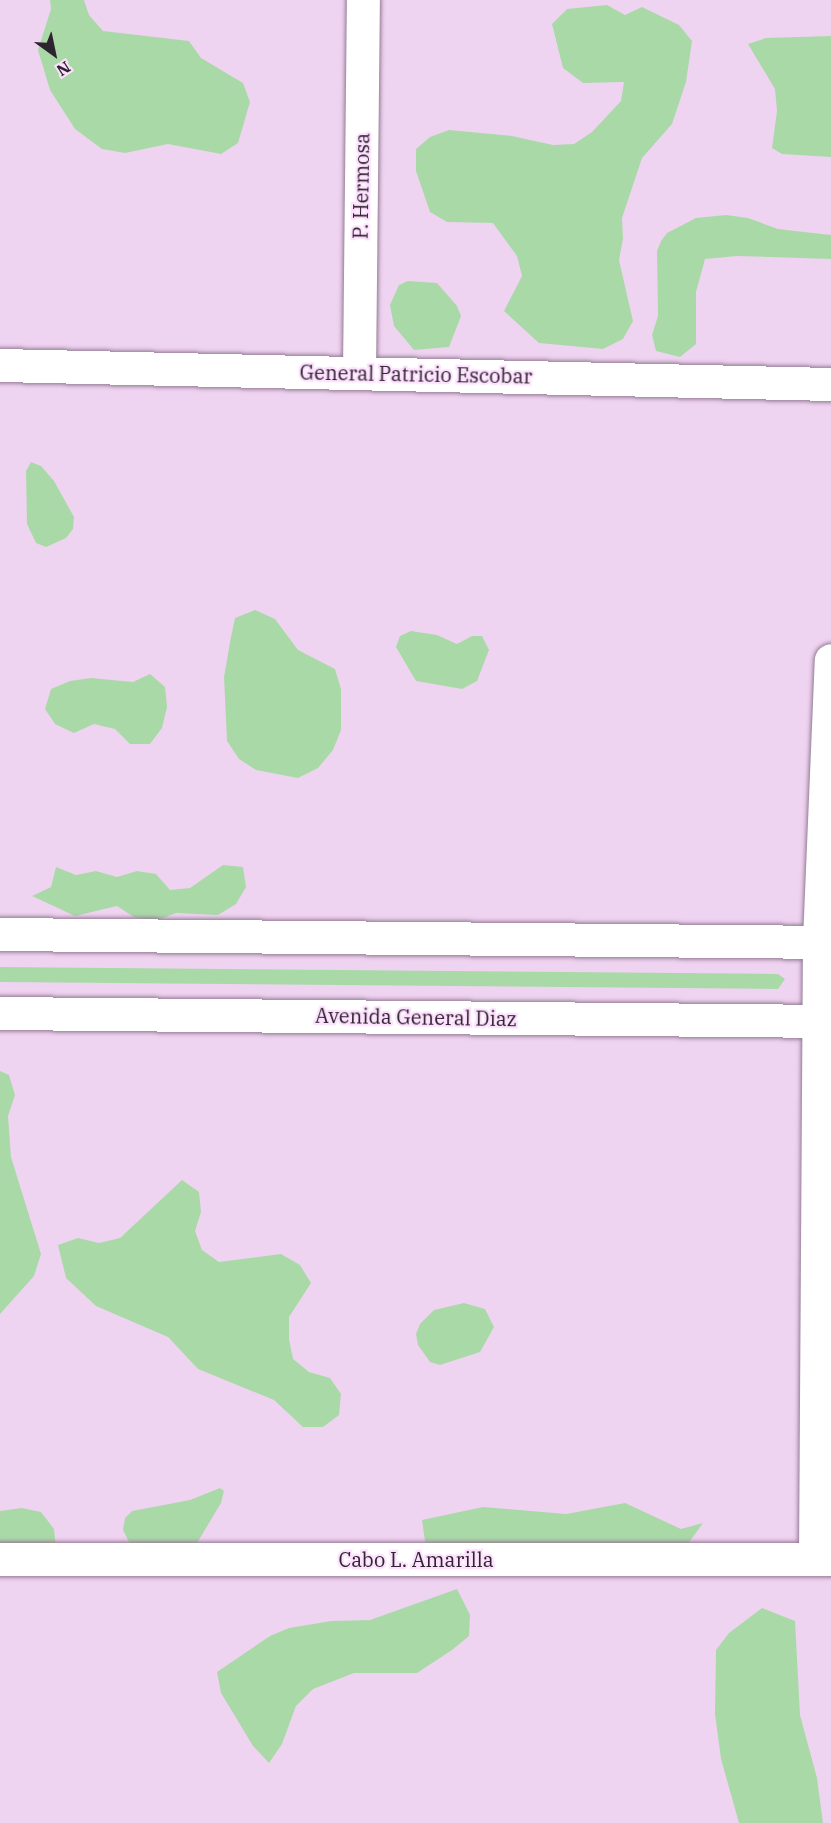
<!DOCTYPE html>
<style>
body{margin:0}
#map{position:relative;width:831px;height:1823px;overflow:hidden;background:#efd4f1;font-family:"IBM Plex Serif",serif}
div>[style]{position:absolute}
.green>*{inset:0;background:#aad9a8}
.roads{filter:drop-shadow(0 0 2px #947b95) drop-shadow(0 0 2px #947b95)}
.minor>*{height:33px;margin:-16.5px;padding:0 16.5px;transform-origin:16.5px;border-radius:16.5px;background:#fff}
span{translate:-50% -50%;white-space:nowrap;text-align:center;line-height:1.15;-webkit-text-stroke:4.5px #fde1fe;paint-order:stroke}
.street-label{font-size:20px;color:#2e242f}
.north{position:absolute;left:24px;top:24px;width:60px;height:60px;-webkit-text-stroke:4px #fde1fe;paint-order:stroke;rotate:147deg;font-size:16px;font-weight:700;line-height:24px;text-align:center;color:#2e242f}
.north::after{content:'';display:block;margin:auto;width:21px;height:27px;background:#2e242f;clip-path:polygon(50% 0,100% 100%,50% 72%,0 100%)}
</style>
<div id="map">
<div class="green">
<div style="clip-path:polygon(50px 0,84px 0,89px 15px,103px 31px,189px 41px,201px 58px,243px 83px,250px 102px,238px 143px,221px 154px,168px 144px,125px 153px,102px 149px,75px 129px,50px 90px,38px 50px,51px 9px)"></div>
<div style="clip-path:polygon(607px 5px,625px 15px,642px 7px,679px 25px,692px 41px,686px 82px,672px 124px,642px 158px,622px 218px,623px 239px,619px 260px,633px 321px,623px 339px,603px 349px,539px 343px,504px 311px,522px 276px,517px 256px,493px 223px,447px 222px,430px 212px,416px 171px,416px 149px,430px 137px,449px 130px,512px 136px,553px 145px,574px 144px,592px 132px,621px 101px,624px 82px,583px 83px,563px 68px,552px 24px,567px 9px)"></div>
<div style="clip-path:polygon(831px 36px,831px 157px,782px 154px,772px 148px,777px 111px,775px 89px,748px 44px,766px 38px)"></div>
<div style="clip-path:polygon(726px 215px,748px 218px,778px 229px,831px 235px,831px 259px,737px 256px,705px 259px,696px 292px,696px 344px,680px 357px,656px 351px,652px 335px,658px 316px,657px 251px,661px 241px,667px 233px,696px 218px)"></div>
<div style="clip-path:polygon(408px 281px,437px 283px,457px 306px,461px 316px,449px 347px,414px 350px,394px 326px,390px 305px,399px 285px)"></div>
<div style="clip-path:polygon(31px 462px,41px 466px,54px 481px,74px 517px,73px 529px,66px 538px,46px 547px,36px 543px,27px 524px,26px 471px)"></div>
<div style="clip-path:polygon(255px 610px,275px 619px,298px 650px,335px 669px,341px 689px,341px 730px,333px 750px,318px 768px,298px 778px,256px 770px,239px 759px,227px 741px,224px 677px,231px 637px,235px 618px)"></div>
<div style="clip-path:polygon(411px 631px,437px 635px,457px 644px,472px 636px,482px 636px,489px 650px,477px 681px,462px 689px,416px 681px,396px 647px,400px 636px)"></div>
<div style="clip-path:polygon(150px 674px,165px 687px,167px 707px,162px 728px,150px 744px,130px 744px,115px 729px,94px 724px,74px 733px,55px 724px,45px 709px,51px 689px,70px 681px,91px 678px,133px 682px)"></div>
<div style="clip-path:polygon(223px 865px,243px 867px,246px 887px,236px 904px,218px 915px,176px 913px,155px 921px,134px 917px,117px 906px,75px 916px,32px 896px,51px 887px,56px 867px,76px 875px,96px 871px,117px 877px,137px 871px,156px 874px,170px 890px,190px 888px)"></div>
<div style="clip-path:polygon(0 967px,778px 974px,785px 979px,778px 989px,0 982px)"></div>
<div style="clip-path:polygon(0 1071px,9px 1075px,15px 1095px,8px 1116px,11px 1157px,41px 1254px,34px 1276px,0 1314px)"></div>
<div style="clip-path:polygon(182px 1180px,199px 1192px,201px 1212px,195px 1231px,202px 1250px,219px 1262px,281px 1254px,300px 1265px,311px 1283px,289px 1317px,289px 1339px,293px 1359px,309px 1372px,330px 1378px,341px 1394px,339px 1415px,323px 1427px,303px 1427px,274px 1400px,198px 1369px,168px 1337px,96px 1306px,66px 1278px,58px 1245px,78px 1238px,99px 1243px,120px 1238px)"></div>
<div style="clip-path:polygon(464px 1303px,485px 1309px,494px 1327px,480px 1352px,440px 1365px,430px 1362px,418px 1345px,416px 1334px,420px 1324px,434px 1310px)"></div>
<div style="clip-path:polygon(220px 1488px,224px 1491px,221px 1503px,197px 1543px,131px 1546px,123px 1530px,125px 1518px,132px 1511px,190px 1500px)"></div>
<div style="clip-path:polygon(625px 1503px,681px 1529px,703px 1523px,677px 1559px,438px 1558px,425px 1541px,422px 1520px,483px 1507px,566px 1514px)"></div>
<div style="clip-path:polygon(22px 1508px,41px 1512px,54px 1529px,56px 1549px,0 1555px,0 1511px)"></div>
<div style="clip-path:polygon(457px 1589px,470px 1615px,469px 1636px,452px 1650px,417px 1673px,354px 1673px,313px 1689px,296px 1706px,282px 1744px,269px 1763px,253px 1746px,221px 1693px,217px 1672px,270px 1636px,289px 1628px,331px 1621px,370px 1620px)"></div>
<div style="clip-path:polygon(762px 1608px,795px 1621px,800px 1715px,817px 1778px,823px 1823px,739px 1823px,721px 1759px,715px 1714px,716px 1650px,729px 1633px)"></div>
</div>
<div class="roads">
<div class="minor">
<div style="left:0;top:365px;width:831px;rotate:1.31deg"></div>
<div style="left:359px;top:372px;width:372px;rotate:-89.4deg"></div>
<div style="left:0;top:934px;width:831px;rotate:0.55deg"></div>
<div style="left:0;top:1013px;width:831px;rotate:0.55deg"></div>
<div style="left:815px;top:1558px;width:617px;rotate:-89.63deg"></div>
<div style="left:819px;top:941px;width:281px;rotate:-87.6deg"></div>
<div style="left:0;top:1559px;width:831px"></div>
</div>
</div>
<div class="street-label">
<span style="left:361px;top:186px;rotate:-89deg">P. Hermosa</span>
<span style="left:416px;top:374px;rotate:1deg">General Patricio Escobar</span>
<span style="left:416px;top:1017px;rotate:1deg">Avenida General Diaz</span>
<span style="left:416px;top:1559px">Cabo L. Amarilla</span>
</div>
<div class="north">N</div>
</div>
